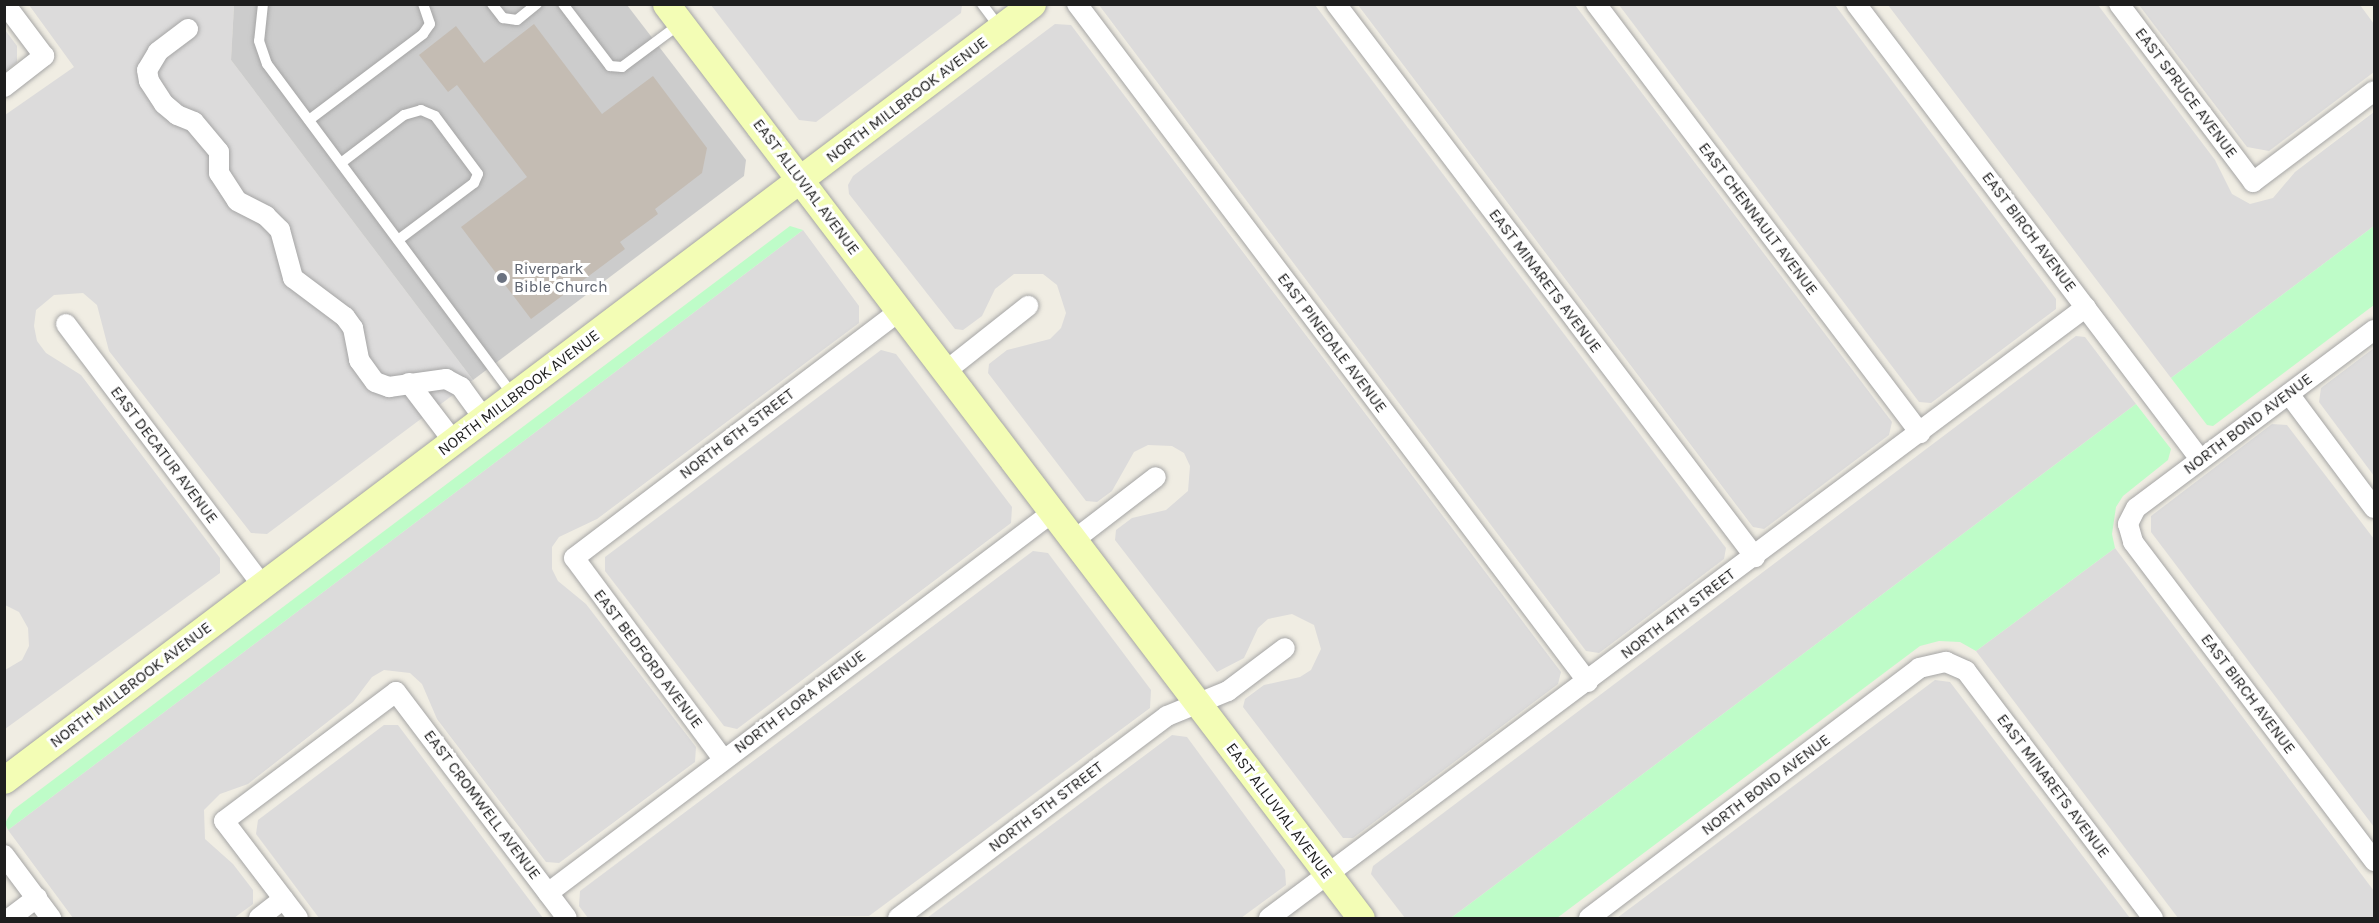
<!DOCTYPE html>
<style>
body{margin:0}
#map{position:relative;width:2379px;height:923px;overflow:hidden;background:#f0ede3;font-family:Karla,sans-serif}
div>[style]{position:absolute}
.residential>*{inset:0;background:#dcdbdb}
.religious>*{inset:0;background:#ccc}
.park>*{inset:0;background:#befcc8}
.building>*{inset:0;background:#c4bcb3}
.roads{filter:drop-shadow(0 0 2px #a5a5a5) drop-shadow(0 0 2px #a5a5a5)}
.lane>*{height:10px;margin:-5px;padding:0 5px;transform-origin:5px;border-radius:5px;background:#fff}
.street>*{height:20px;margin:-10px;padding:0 10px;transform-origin:10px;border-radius:10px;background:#fff}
.secondary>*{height:27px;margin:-13.5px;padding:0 13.5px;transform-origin:13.5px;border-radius:13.5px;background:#f3fdb5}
.dots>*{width:16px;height:16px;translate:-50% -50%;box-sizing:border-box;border:3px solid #fff;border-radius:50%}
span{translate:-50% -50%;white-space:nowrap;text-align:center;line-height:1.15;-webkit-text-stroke:6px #fff;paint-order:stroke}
.street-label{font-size:16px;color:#1e1e1e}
.worship-label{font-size:16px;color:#5b616d}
.left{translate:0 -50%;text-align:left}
.frame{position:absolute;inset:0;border:6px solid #1e1e1e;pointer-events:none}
</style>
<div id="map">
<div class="residential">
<div style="clip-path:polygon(29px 5px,234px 5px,231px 60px,473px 380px,267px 534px,251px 533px,109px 351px,97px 305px,83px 293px,54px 295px,36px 310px,34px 326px,37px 341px,46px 353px,81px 375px,220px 558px,220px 573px,5px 729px,5px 670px,22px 660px,29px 646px,28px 628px,19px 612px,5px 605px,5px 115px,74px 67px)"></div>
<div style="clip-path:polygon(711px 5px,962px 5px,961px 13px,816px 122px,799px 120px)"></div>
<div style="clip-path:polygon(1099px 5px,1315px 5px,1726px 548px,1724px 559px,1599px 653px,1586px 651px)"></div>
<div style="clip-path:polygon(1358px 5px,1575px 5px,1892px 422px,1889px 435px,1764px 529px,1753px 527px)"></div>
<div style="clip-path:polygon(1619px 5px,1835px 5px,2056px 299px,2056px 309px,1931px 403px,1919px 402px)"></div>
<div style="clip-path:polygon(1888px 5px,2098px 5px,2215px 160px,2232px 194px,2250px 204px,2273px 198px,2295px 172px,2374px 112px,2374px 226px,2171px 378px)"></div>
<div style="clip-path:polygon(2139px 5px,2360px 5px,2374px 24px,2374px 72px,2269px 151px,2247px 147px)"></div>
<div style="clip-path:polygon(1055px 24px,1071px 25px,1561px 672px,1558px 684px,1353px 838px,1343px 838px,1243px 707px,1245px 699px,1264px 685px,1300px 677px,1311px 670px,1321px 649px,1314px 625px,1292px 614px,1268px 619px,1258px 628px,1244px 658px,1217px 672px,1115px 540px,1116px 530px,1132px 518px,1166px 510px,1188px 491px,1190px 466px,1184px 453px,1172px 446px,1148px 445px,1134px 452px,1112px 491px,1097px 502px,1086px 501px,988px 373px,989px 364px,1007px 350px,1050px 339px,1061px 328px,1066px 313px,1057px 285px,1043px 274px,1014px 274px,995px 289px,982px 316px,963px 330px,955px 329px,849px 194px,848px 185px,853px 176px)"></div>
<div style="clip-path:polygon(5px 30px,17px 46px,17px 62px,5px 72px)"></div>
<div style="clip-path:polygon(803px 230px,859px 306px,859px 323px,597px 519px,559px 537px,552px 547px,552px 569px,558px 581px,586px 604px,696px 747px,695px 762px,559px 863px,546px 862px,437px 719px,422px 684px,410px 673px,384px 670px,372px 677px,353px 702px,248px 784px,220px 794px,204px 810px,205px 839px,233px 864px,253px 890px,253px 904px,234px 918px,73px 918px,8px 830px)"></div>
<div style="clip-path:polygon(2076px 336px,2085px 337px,2136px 404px,1451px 918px,1405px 918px,1371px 874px,1373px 866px)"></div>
<div style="clip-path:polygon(2374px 348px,2374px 476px,2319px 402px,2321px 388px)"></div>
<div style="clip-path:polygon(881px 350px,896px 354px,1012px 507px,1011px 523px,737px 729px,724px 726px,605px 571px,605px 557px)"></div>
<div style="clip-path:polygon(2272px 424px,2287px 425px,2374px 539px,2374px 827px,2151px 532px,2151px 516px)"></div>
<div style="clip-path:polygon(2115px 548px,2374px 891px,2374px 918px,2178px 918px,1976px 651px)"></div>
<div style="clip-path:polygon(1033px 551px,1048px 553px,1151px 690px,1150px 708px,869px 916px,588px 918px,579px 906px,580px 891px)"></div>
<div style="clip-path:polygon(1935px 680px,1950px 682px,2130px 918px,1617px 918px)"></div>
<div style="clip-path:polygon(384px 725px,398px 725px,543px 918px,319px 918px,256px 834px,258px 820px)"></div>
<div style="clip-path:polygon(1172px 735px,1187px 737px,1285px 870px,1286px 885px,1241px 918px,927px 918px)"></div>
</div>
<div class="religious">
<div style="clip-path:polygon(234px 5px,627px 5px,746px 160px,744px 176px,473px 380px,231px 60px)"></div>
</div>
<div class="park">
<div style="clip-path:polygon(790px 226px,803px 230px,8px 830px,5px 823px,13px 810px)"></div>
<div style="clip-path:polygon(2374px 226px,2374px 305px,2213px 426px,2207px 425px,2171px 378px)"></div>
<div style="clip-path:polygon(2136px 404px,2171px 449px,2168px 460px,2123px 496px,2116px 507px,2112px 534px,2115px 548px,1976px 651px,1960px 642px,1939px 641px,1920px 646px,1557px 918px,1451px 918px)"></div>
</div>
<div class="building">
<div style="clip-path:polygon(534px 24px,602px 114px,653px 76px,707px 148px,702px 173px,655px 209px,658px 214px,620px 242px,625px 249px,531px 319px,461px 227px,527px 177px,457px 85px,448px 92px,419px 55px,456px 26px,484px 63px)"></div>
</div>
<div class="roads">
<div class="lane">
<div style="left:263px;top:4px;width:37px;rotate:96deg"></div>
<div style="left:259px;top:41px;width:24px;rotate:71deg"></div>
<div style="left:267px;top:64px;width:412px;rotate:53.4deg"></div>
<div style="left:492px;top:4px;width:18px;rotate:52deg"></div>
<div style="left:503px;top:18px;width:14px;rotate:8deg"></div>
<div style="left:517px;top:20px;width:26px;rotate:-39deg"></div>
<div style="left:563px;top:4px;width:78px;rotate:52.8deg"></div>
<div style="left:610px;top:66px;width:12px;rotate:5deg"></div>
<div style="left:622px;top:67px;width:72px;rotate:-36.6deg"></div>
<div style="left:982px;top:4px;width:30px;rotate:53deg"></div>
<div style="left:309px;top:120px;width:143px;rotate:-37deg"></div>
<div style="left:423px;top:34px;width:12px;rotate:-55deg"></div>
<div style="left:430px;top:24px;width:21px;rotate:-109deg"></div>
<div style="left:341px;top:163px;width:79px;rotate:-37.3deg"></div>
<div style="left:404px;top:115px;width:18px;rotate:-16deg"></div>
<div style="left:421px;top:110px;width:15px;rotate:23deg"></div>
<div style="left:435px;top:116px;width:72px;rotate:53.4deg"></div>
<div style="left:478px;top:174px;width:10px;rotate:114deg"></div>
<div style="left:474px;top:183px;width:95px;rotate:143.1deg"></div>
</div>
<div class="street">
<div style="left:1077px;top:4px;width:849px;rotate:53deg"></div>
<div style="left:1336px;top:4px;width:694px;rotate:52.85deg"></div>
<div style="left:1596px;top:4px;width:538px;rotate:52.94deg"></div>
<div style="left:1856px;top:4px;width:570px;rotate:52.91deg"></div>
<div style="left:2119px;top:4px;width:223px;rotate:53deg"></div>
<div style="left:2253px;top:182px;width:151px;rotate:-36.9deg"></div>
<div style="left:188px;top:29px;width:38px;rotate:143deg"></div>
<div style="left:158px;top:52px;width:21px;rotate:121deg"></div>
<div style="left:147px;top:70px;width:11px;rotate:80deg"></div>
<div style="left:149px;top:81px;width:27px;rotate:57deg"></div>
<div style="left:164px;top:104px;width:17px;rotate:40deg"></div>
<div style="left:177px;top:115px;width:18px;rotate:22deg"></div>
<div style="left:194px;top:122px;width:39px;rotate:50deg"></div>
<div style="left:219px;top:152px;width:21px;rotate:90deg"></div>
<div style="left:219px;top:173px;width:33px;rotate:57deg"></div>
<div style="left:237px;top:201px;width:33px;rotate:27deg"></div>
<div style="left:266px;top:216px;width:20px;rotate:45deg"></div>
<div style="left:280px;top:230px;width:50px;rotate:74.8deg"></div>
<div style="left:293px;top:278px;width:65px;rotate:36.9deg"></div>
<div style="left:345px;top:317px;width:14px;rotate:54deg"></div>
<div style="left:353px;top:328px;width:33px;rotate:79deg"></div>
<div style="left:359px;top:360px;width:27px;rotate:54deg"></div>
<div style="left:375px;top:382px;width:15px;rotate:20deg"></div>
<div style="left:389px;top:387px;width:58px;rotate:-8deg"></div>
<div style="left:446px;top:379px;width:17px;rotate:28deg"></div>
<div style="left:461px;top:387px;width:39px;rotate:54deg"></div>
<div style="left:4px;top:87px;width:51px;rotate:-37.8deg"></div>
<div style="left:44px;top:56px;width:65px;rotate:-126.9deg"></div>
<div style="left:66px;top:324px;width:328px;rotate:53.1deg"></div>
<div style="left:2374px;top:330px;width:297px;rotate:143.2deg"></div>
<div style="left:2136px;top:508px;width:18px;rotate:117deg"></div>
<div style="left:2128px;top:524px;width:19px;rotate:74deg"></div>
<div style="left:2133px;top:542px;width:400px;rotate:52.9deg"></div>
<div style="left:946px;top:371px;width:105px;rotate:-38.4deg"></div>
<div style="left:409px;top:383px;width:74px;rotate:52.7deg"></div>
<div style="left:2289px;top:394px;width:142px;rotate:53.3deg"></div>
<div style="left:1074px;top:540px;width:103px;rotate:-37.5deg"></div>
<div style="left:723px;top:759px;width:250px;rotate:-126.5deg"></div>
<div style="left:574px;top:558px;width:409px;rotate:-37.2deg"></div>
<div style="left:4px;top:855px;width:79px;rotate:53.3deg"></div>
<div style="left:548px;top:893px;width:633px;rotate:-37.03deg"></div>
<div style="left:10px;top:918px;width:34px;rotate:-37deg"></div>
<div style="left:259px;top:918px;width:31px;rotate:-38deg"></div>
<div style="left:298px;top:918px;width:122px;rotate:-127.3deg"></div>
<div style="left:224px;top:821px;width:215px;rotate:-36.9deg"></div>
<div style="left:396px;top:692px;width:283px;rotate:52.9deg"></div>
<div style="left:898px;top:918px;width:336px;rotate:-36.9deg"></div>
<div style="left:1167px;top:716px;width:66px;rotate:-22.3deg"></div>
<div style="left:1228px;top:691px;width:71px;rotate:-37deg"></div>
<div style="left:1269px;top:918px;width:1020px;rotate:-36.79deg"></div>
<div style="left:1589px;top:918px;width:414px;rotate:-37.1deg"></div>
<div style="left:1919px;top:668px;width:28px;rotate:-13deg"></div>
<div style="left:1946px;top:662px;width:22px;rotate:24deg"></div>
<div style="left:1966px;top:671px;width:310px;rotate:52.9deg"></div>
</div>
<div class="secondary">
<div style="left:666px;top:4px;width:1148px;rotate:52.75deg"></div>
<div style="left:4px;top:780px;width:1288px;rotate:-37.05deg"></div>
</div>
</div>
<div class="dots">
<div style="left:502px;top:278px;background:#6b7280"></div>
</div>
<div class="street-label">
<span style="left:2186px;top:93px;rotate:53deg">EAST SPRUCE AVENUE</span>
<span style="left:907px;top:100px;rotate:-37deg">NORTH MILLBROOK AVENUE</span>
<span style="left:806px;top:187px;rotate:53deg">EAST ALLUVIAL AVENUE</span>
<span style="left:1758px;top:219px;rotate:53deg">EAST CHENNAULT AVENUE</span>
<span style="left:2029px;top:232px;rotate:53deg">EAST BIRCH AVENUE</span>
<span style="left:1545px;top:281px;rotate:53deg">EAST MINARETS AVENUE</span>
<span style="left:1332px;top:343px;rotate:53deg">EAST PINEDALE AVENUE</span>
<span style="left:519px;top:393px;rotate:-37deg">NORTH MILLBROOK AVENUE</span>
<span style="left:2248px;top:424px;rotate:-37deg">NORTH BOND AVENUE</span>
<span style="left:737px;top:434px;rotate:-37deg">NORTH 6TH STREET</span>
<span style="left:164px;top:455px;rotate:53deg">EAST DECATUR AVENUE</span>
<span style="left:1678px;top:614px;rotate:-37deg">NORTH 4TH STREET</span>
<span style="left:648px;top:659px;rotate:53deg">EAST BEDFORD AVENUE</span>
<span style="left:131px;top:685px;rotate:-37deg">NORTH MILLBROOK AVENUE</span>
<span style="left:2248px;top:694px;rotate:53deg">EAST BIRCH AVENUE</span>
<span style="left:800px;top:702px;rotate:-37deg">NORTH FLORA AVENUE</span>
<span style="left:1766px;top:785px;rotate:-37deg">NORTH BOND AVENUE</span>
<span style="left:2053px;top:786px;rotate:53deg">EAST MINARETS AVENUE</span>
<span style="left:482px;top:805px;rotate:53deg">EAST CROMWELL AVENUE</span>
<span style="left:1046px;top:807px;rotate:-37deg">NORTH 5TH STREET</span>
<span style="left:1279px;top:811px;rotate:53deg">EAST ALLUVIAL AVENUE</span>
</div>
<div class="worship-label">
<span class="left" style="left:514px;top:278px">Riverpark<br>Bible Church</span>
</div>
<div class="frame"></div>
</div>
